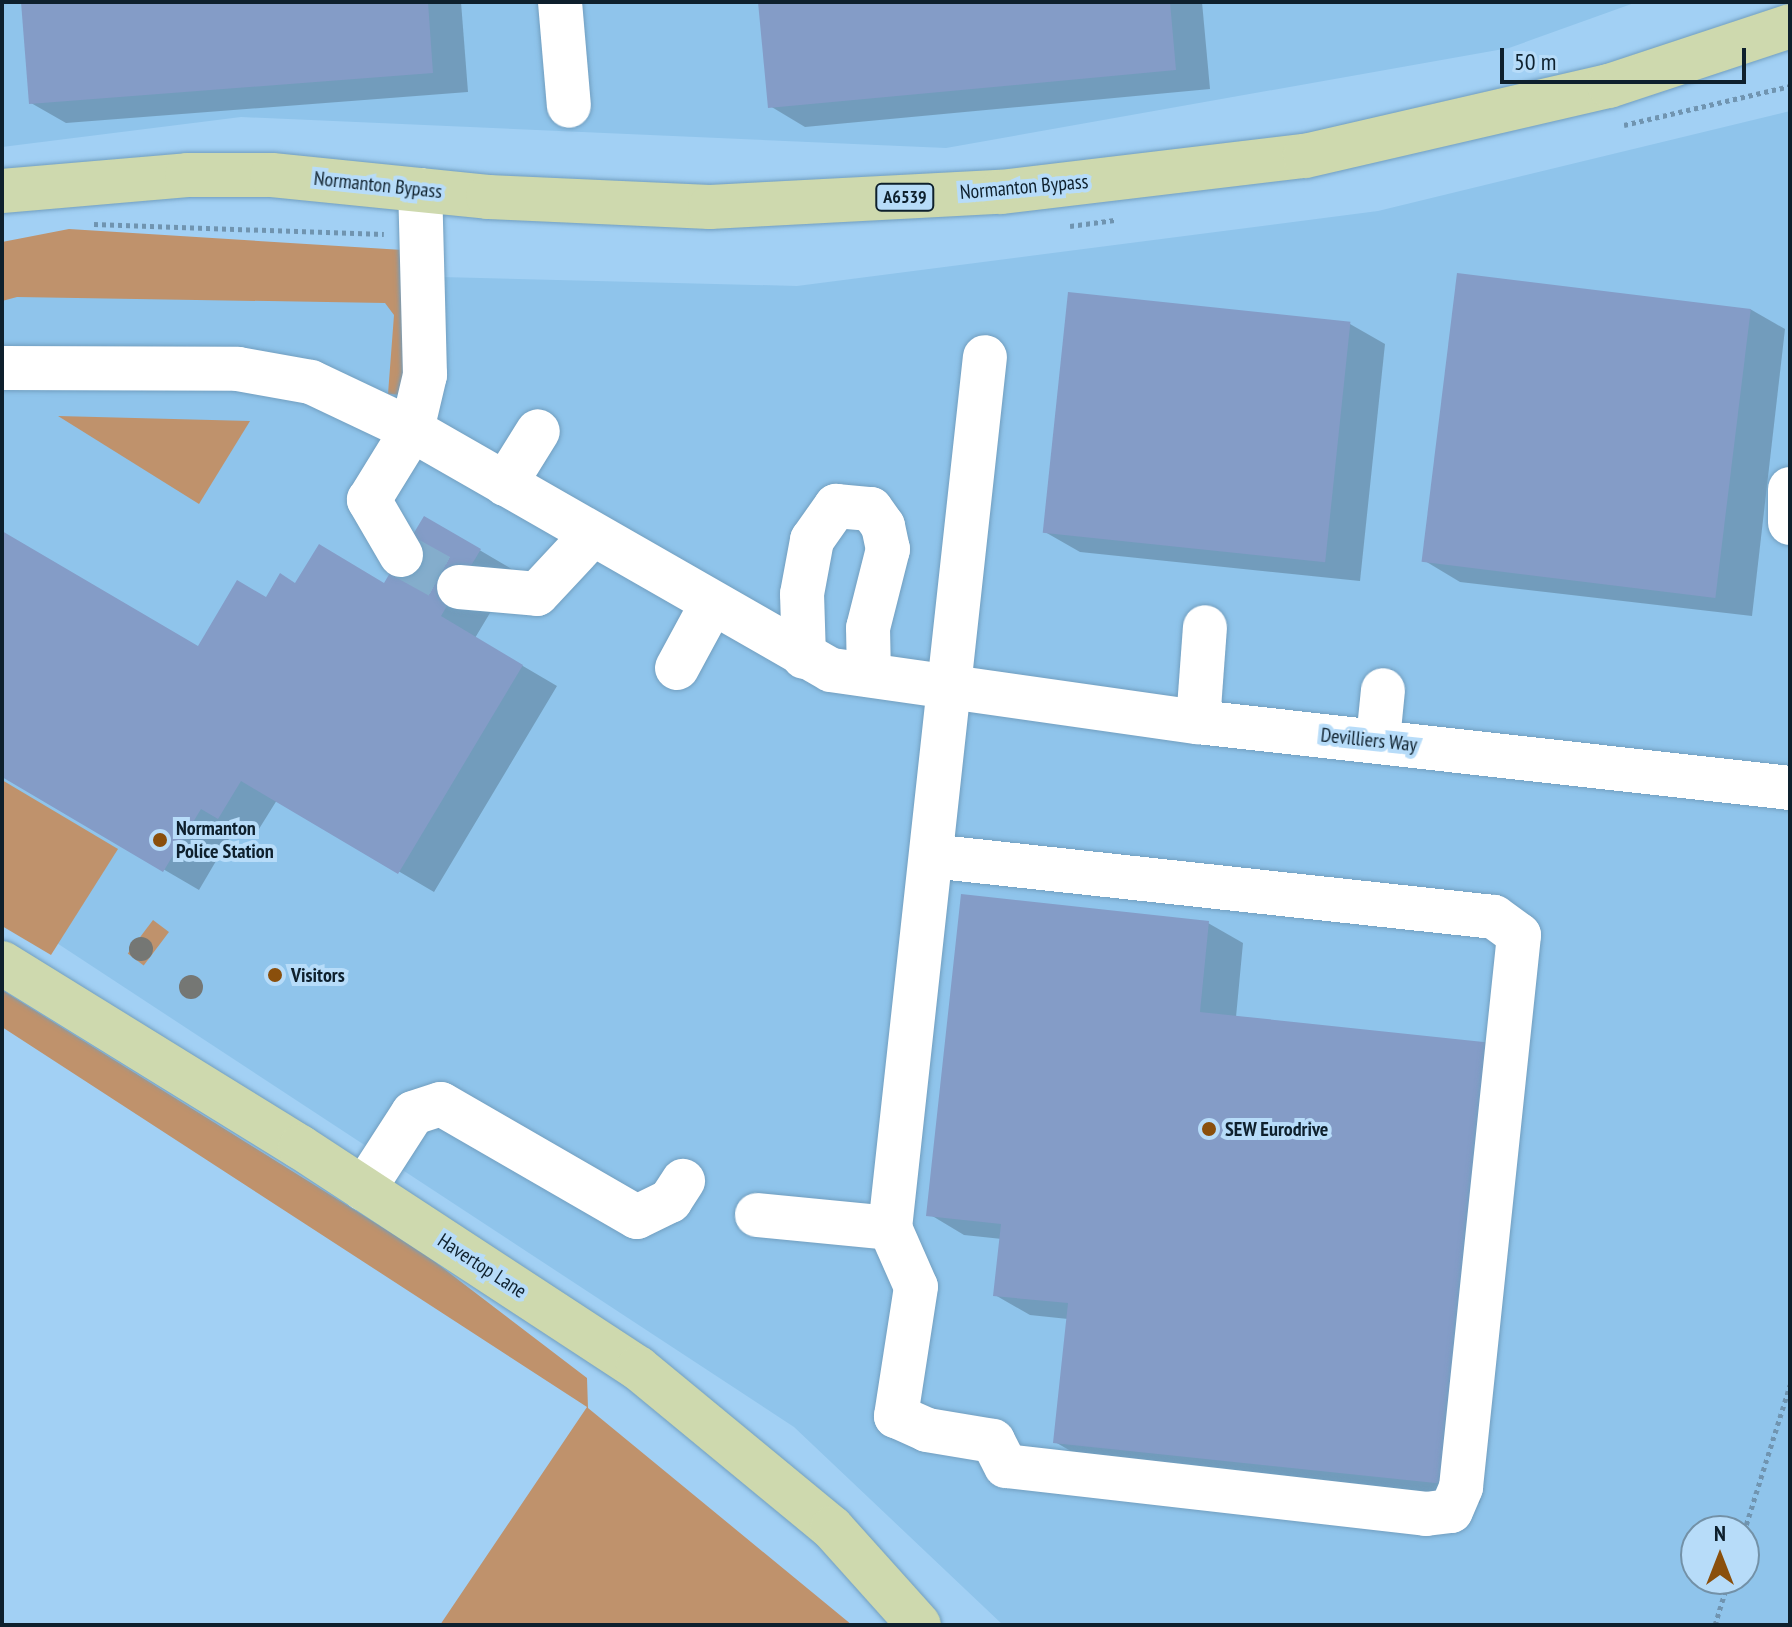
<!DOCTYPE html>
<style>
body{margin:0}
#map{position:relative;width:1792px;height:1627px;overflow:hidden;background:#a2d0f4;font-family:"PT Sans Narrow",sans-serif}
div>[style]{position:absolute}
.built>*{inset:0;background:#8fc4eb}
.green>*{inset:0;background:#bf926c;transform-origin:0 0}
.shadow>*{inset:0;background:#0003}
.building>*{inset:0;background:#849cc7;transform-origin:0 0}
.minor-tunnel>*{height:44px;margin-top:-22px;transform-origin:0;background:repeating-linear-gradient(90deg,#84adcc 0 44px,transparent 0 66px)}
.path>*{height:5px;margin-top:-2.5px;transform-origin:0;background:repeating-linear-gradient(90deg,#7094b0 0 4px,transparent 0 8px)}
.roads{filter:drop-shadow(0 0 2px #719ebf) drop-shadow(0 0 2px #719ebf)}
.minor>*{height:44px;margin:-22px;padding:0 22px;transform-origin:22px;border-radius:22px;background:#fff}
.major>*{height:44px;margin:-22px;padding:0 22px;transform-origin:22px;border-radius:22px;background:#ced9ae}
.trees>*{width:24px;height:24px;margin:-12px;border-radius:50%;background:#757774}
.dots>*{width:22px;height:22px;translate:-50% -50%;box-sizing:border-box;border:4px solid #b7dcf9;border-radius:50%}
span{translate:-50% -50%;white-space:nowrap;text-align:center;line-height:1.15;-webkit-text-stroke:8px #b7dcf9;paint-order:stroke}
.shield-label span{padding:2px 6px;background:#b7dcf9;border:2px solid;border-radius:6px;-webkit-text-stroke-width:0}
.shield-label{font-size:18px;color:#0e202d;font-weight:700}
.street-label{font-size:20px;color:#0e202d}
.poi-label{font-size:20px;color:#0e202d;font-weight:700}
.left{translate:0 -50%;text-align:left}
.frame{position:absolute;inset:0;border:4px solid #0e202d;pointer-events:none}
.north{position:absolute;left:1680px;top:1515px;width:80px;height:80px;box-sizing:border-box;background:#b7dcf9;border:2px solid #7391a7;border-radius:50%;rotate:0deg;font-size:22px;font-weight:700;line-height:32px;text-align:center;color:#0e202d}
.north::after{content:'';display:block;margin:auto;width:28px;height:36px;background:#8a4f0c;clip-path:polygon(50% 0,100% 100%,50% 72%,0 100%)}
.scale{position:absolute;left:1500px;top:48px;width:246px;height:36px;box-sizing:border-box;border:4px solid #0e202d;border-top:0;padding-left:10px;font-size:24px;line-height:28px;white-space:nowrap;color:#0e202d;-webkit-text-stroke:6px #b7dcf9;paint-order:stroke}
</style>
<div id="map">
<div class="built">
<div style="clip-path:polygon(2px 2px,1637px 2px,1509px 48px,946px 148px,241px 117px,2px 147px)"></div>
<div style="clip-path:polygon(evenodd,1790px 111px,1790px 1625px,1003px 1625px,794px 1427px,2px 907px,2px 277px,52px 267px,797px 286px,1378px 211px,1790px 111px,1696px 1531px,1744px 1531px,1744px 1579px,1696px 1579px,1696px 1531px)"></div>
</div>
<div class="green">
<div style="clip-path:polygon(69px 229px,403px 250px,412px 262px,403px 395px,388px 394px,394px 315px,385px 303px,17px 297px,2px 301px,2px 242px)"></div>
<div style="clip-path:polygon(58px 416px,250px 421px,199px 504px)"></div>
<div style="clip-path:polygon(2px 780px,118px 849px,51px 955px,2px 926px)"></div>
<div style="left:153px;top:920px;width:20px;height:42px;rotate:37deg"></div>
<div style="clip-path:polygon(2px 990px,422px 1252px,587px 1378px,588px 1408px,852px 1625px,440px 1625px,587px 1407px,2px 1027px)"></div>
</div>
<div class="shadow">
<div style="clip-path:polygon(23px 2px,461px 2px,468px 92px,66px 123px,31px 103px)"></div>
<div style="clip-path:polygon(760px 2px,1202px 2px,1210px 89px,805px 127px,770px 106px)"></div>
<div style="clip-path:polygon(1750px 309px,1785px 329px,1752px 616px,1460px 582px,1425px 561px)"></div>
<div style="clip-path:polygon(1350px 324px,1385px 344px,1360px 581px,1080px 552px,1045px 532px)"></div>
<div style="clip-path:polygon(425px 518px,515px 571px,475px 638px,557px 686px,434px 892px,277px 800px,254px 837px,236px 827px,199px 890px,2px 775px,2px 533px,199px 648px,267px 599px,296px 585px,385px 585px)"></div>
<div style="clip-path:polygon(1208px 923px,1243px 943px,1236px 1017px,1527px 1065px,1480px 1503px,1090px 1462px,1055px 1442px,1068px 1319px,1030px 1315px,995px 1295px,1002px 1239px,964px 1235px,929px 1214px)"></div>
</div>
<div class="building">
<div style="clip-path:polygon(21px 2px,428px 2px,433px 73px,29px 104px)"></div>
<div style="clip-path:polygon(758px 2px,1170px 2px,1176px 70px,768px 108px)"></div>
<div style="left:1457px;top:273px;width:296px;height:291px;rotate:7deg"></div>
<div style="left:1068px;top:292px;width:284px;height:242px;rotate:6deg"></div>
<div style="clip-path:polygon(424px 516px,481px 549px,441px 616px,523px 665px,398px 874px,241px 781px,218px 819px,201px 809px,163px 872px,2px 777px,2px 531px,198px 646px,237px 580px,266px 597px,280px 573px,295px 583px,319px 544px,384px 583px)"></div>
<div style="clip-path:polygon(961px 894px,1209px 921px,1200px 1012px,1493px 1043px,1445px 1484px,1053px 1443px,1068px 1303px,993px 1296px,1001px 1224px,926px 1216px)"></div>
</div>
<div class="minor-tunnel">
<div style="left:401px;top:555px;width:66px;rotate:28.9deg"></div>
</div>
<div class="path">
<div style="left:1624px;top:125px;width:171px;rotate:-13.2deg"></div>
<div style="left:94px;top:224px;width:290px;rotate:2deg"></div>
<div style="left:1070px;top:226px;width:45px;rotate:-7.6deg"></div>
<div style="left:1744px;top:1532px;width:154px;rotate:-72.6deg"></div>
<div style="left:1715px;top:1625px;width:48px;rotate:-73.1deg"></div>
</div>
<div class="roads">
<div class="minor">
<div style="left:560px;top:2px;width:104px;rotate:85.1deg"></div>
<div style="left:2px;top:368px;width:236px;rotate:0.2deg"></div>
<div style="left:238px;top:369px;width:74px;rotate:10.1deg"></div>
<div style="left:311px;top:382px;width:112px;rotate:25.4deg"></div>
<div style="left:412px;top:430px;width:483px;rotate:29.8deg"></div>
<div style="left:831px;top:670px;width:371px;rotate:8.1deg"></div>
<div style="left:1198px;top:722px;width:596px;rotate:6.36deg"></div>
<div style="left:505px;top:484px;width:62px;rotate:-58.1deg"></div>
<div style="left:1790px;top:489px;width:34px;rotate:90deg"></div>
<div style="left:401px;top:555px;width:64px;rotate:-120.2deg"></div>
<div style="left:369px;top:500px;width:82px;rotate:-58.4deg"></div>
<div style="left:412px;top:430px;width:57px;rotate:-76.7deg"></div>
<div style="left:425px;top:375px;width:185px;rotate:-91.5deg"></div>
<div style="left:459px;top:587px;width:78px;rotate:5.1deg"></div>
<div style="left:537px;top:594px;width:81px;rotate:-47deg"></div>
<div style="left:804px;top:657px;width:63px;rotate:-91.8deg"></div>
<div style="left:802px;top:594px;width:55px;rotate:-79.5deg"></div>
<div style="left:812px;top:540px;width:42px;rotate:-54.8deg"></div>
<div style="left:836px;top:506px;width:35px;rotate:5deg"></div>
<div style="left:871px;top:509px;width:21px;rotate:55deg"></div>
<div style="left:883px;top:526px;width:24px;rotate:78deg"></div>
<div style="left:888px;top:549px;width:81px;rotate:104.2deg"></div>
<div style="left:868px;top:628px;width:47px;rotate:88.8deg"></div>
<div style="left:677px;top:668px;width:72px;rotate:-61.6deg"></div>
<div style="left:1198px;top:722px;width:95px;rotate:-85.8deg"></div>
<div style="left:1378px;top:740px;width:50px;rotate:-84.3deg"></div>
<div style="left:364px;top:1189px;width:90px;rotate:-57.2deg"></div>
<div style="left:413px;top:1113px;width:29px;rotate:-18deg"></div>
<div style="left:441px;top:1104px;width:226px;rotate:30deg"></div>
<div style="left:637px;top:1217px;width:37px;rotate:-26deg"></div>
<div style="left:670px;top:1201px;width:24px;rotate:-57deg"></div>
<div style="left:757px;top:1215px;width:134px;rotate:5.6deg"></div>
<div style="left:890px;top:1228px;width:876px;rotate:-83.78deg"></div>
<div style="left:890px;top:1228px;width:64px;rotate:66.2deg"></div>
<div style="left:916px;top:1287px;width:131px;rotate:98.8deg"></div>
<div style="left:896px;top:1416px;width:34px;rotate:24deg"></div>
<div style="left:927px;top:1430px;width:67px;rotate:9.5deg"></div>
<div style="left:993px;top:1441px;width:28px;rotate:63deg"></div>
<div style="left:1006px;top:1466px;width:423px;rotate:6.5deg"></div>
<div style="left:1426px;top:1514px;width:25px;rotate:-7deg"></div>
<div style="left:1451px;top:1511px;width:26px;rotate:-67deg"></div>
<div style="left:1461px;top:1487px;width:555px;rotate:-84deg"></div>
<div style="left:1519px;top:935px;width:31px;rotate:-144deg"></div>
<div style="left:1494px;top:917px;width:566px;rotate:-173.82deg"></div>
</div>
<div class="major">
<div style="left:2px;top:191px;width:186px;rotate:-4.9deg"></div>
<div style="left:187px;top:175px;width:85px"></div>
<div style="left:272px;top:175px;width:217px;rotate:5.8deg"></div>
<div style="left:488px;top:197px;width:222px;rotate:2.6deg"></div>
<div style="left:710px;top:207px;width:291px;rotate:-3deg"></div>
<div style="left:1001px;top:192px;width:306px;rotate:-6.8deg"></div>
<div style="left:1305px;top:156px;width:312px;rotate:-13deg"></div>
<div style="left:1609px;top:86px;width:191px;rotate:-18.3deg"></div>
<div style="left:2px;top:963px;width:350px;rotate:31.7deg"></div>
<div style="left:300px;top:1147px;width:404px;rotate:33.2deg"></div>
<div style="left:638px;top:1368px;width:251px;rotate:39.5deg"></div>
<div style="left:832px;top:1528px;width:130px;rotate:48.1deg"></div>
</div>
</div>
<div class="trees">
<div style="left:141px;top:949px"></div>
<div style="left:191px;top:987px"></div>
</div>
<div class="dots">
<div style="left:160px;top:840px;background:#8a4f0c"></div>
<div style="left:275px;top:975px;background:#8a4f0c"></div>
<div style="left:1209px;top:1129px;background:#8a4f0c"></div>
</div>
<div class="shield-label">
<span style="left:905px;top:197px">A6539</span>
</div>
<div class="street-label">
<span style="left:378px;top:185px;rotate:6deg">Normanton Bypass</span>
<span style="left:1024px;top:187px;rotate:-5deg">Normanton Bypass</span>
<span style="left:1369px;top:740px;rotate:6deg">Devilliers Way</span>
<span style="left:482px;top:1266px;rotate:33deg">Havertop Lane</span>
</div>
<div class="poi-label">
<span class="left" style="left:176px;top:840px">Normanton<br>Police Station</span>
<span class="left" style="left:291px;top:975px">Visitors</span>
<span class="left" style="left:1225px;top:1129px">SEW Eurodrive</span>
</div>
<div class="frame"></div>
<div class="north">N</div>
<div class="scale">50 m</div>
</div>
